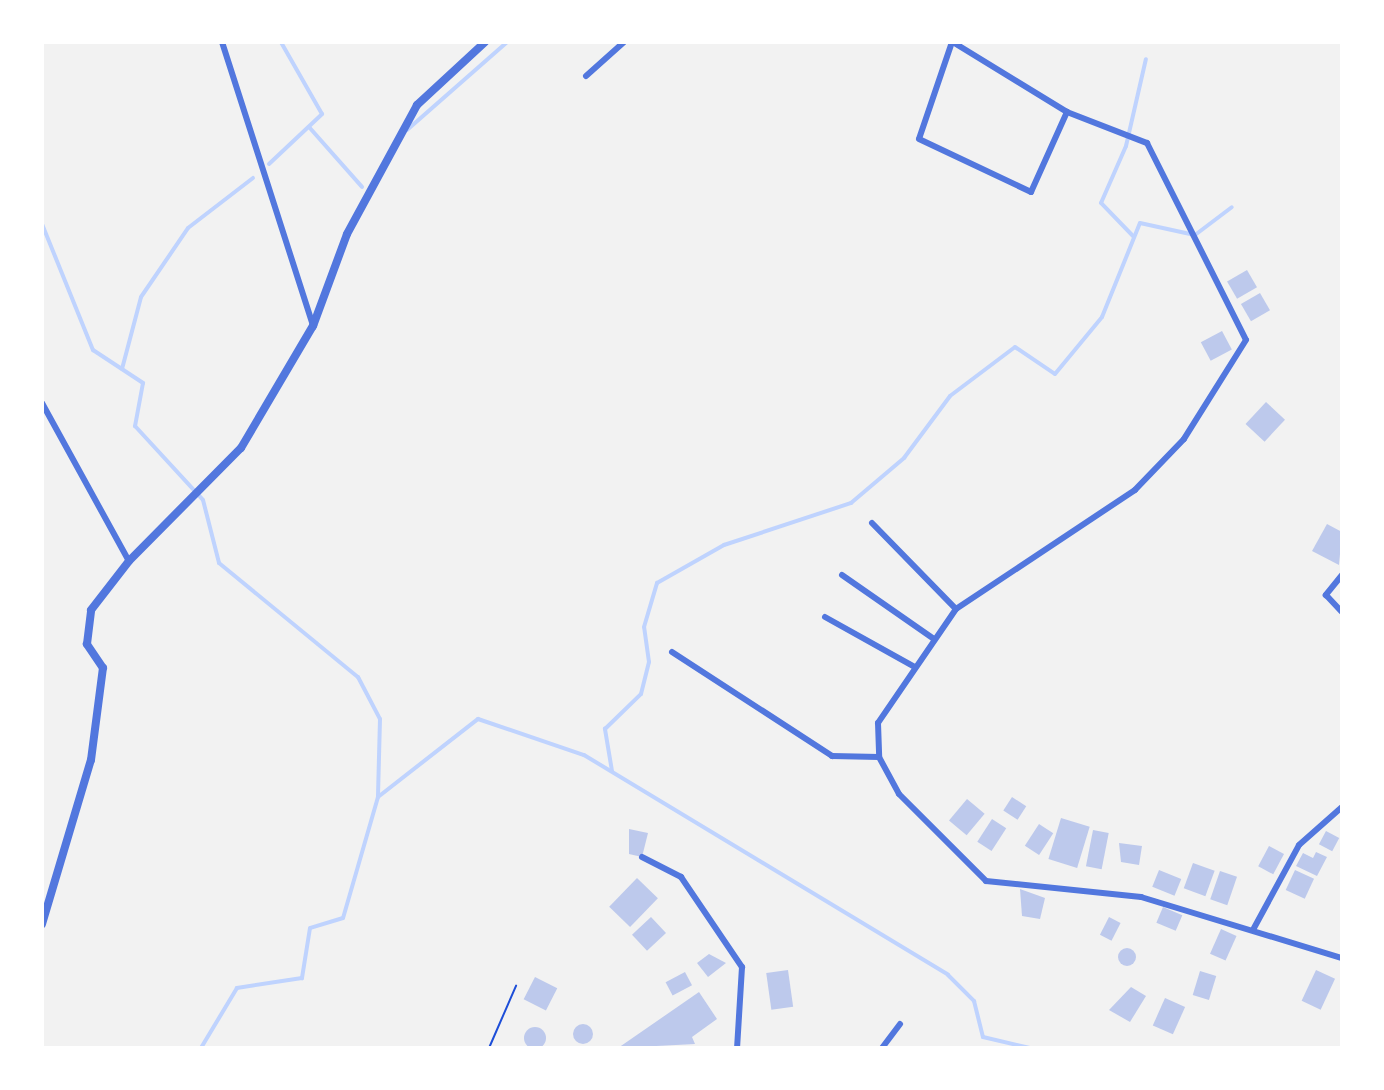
<!DOCTYPE html>
<style>
body{margin:0}
#map{position:relative;width:1384px;height:1090px;overflow:hidden;background:#f2f2f2;font-family:Lora,serif}
div>[style]{position:absolute}
.stream>*{height:4px;margin:-2px;padding:0 2px;transform-origin:2px;border-radius:2px;background:#bfd3fe}
.building>*{inset:0;background:#bdc9ec;transform-origin:0 0}
.round{border-radius:50%}
.path>*{height:2px;margin:-1px;padding:0 1px;transform-origin:1px;border-radius:1px;background:#1d4ed8}
.minor>*{height:6px;margin:-3px;padding:0 3px;transform-origin:3px;border-radius:3px;background:#5277de}
.tertiary>*{height:8px;margin:-4px;padding:0 4px;transform-origin:4px;border-radius:4px;background:#5277de}
span{translate:-50% -50%;white-space:nowrap;text-align:center;line-height:1.15;-webkit-text-stroke:8px #fff;paint-order:stroke}
.frame{position:absolute;inset:0;border:44px solid #fff;pointer-events:none}
</style>
<div id="map">
<div class="stream">
<div style="left:309px;top:127px;width:80px;rotate:48.5deg"></div>
<div style="left:407px;top:130px;width:133px;rotate:-41.3deg"></div>
<div style="left:269px;top:164px;width:73px;rotate:-43.3deg"></div>
<div style="left:322px;top:114px;width:83px;rotate:-119.7deg"></div>
<div style="left:42px;top:224px;width:136px;rotate:68deg"></div>
<div style="left:93px;top:350px;width:60px;rotate:33.4deg"></div>
<div style="left:143px;top:383px;width:44px;rotate:100.5deg"></div>
<div style="left:135px;top:426px;width:100px;rotate:47.4deg"></div>
<div style="left:203px;top:500px;width:65px;rotate:75.7deg"></div>
<div style="left:219px;top:563px;width:180px;rotate:39.4deg"></div>
<div style="left:358px;top:677px;width:47px;rotate:62.4deg"></div>
<div style="left:380px;top:719px;width:78px;rotate:91.5deg"></div>
<div style="left:378px;top:797px;width:126px;rotate:106.1deg"></div>
<div style="left:343px;top:918px;width:34px;rotate:163deg"></div>
<div style="left:310px;top:928px;width:51px;rotate:99.1deg"></div>
<div style="left:302px;top:978px;width:66px;rotate:171.3deg"></div>
<div style="left:237px;top:988px;width:70px;rotate:121deg"></div>
<div style="left:1133px;top:236px;width:46px;rotate:-134.1deg"></div>
<div style="left:1101px;top:203px;width:62px;rotate:-66.3deg"></div>
<div style="left:1126px;top:146px;width:89px;rotate:-77.1deg"></div>
<div style="left:122px;top:369px;width:74px;rotate:-75.2deg"></div>
<div style="left:141px;top:297px;width:83px;rotate:-55.7deg"></div>
<div style="left:188px;top:228px;width:82px;rotate:-37.6deg"></div>
<div style="left:612px;top:771px;width:43px;rotate:-99.5deg"></div>
<div style="left:605px;top:729px;width:50px;rotate:-44.2deg"></div>
<div style="left:641px;top:694px;width:33px;rotate:-76deg"></div>
<div style="left:649px;top:662px;width:35px;rotate:-98deg"></div>
<div style="left:644px;top:627px;width:46px;rotate:-73.5deg"></div>
<div style="left:657px;top:583px;width:77px;rotate:-29.6deg"></div>
<div style="left:724px;top:545px;width:134px;rotate:-18.3deg"></div>
<div style="left:851px;top:503px;width:70px;rotate:-40.3deg"></div>
<div style="left:904px;top:458px;width:77px;rotate:-53.4deg"></div>
<div style="left:950px;top:396px;width:81px;rotate:-37deg"></div>
<div style="left:1015px;top:347px;width:48px;rotate:34deg"></div>
<div style="left:1055px;top:374px;width:74px;rotate:-50.5deg"></div>
<div style="left:1102px;top:317px;width:101px;rotate:-68deg"></div>
<div style="left:1140px;top:223px;width:56px;rotate:12.3deg"></div>
<div style="left:1195px;top:235px;width:46px;rotate:-37.1deg"></div>
<div style="left:378px;top:797px;width:127px;rotate:-38deg"></div>
<div style="left:478px;top:719px;width:112px;rotate:18.8deg"></div>
<div style="left:584px;top:755px;width:425px;rotate:31.1deg"></div>
<div style="left:948px;top:975px;width:37px;rotate:45deg"></div>
<div style="left:974px;top:1001px;width:37px;rotate:76deg"></div>
<div style="left:983px;top:1037px;width:48px;rotate:13.2deg"></div>
</div>
<div class="building">
<div style="left:1247px;top:270px;width:20px;height:23px;rotate:60deg"></div>
<div style="left:1260px;top:293px;width:20px;height:22px;rotate:60deg"></div>
<div style="left:1222px;top:331px;width:21px;height:24px;rotate:62deg"></div>
<div style="left:1266px;top:402px;width:26px;height:30px;rotate:43deg"></div>
<div style="clip-path:polygon(1327px 524px,1342px 532px,1339px 565px,1312px 551px)"></div>
<div style="left:1012px;top:797px;width:17px;height:16px;rotate:33deg"></div>
<div style="left:967px;top:799px;width:23px;height:28px;rotate:40deg"></div>
<div style="left:1061px;top:818px;width:30px;height:43px;rotate:17deg"></div>
<div style="left:992px;top:819px;width:17px;height:27px;rotate:33deg"></div>
<div style="left:1039px;top:824px;width:17px;height:26px;rotate:33deg"></div>
<div style="clip-path:polygon(629px 829px,648px 833px,642px 857px,629px 854px)"></div>
<div style="left:1093px;top:830px;width:16px;height:37px;rotate:11deg"></div>
<div style="left:1326px;top:831px;width:15px;height:15px;rotate:28deg"></div>
<div style="clip-path:polygon(1119px 843px,1142px 846px,1139px 865px,1121px 862px)"></div>
<div style="left:1269px;top:846px;width:17px;height:23px;rotate:28deg"></div>
<div style="clip-path:polygon(1316px 852px,1327px 857px,1317px 876px,1296px 866px,1303px 853px,1313px 858px)"></div>
<div style="left:1193px;top:863px;width:23px;height:27px;rotate:20deg"></div>
<div style="left:1159px;top:870px;width:24px;height:18px;rotate:22deg"></div>
<div style="left:1295px;top:870px;width:21px;height:22px;rotate:25deg"></div>
<div style="left:1220px;top:871px;width:18px;height:30px;rotate:19deg"></div>
<div style="left:637px;top:878px;width:29px;height:40px;rotate:44deg"></div>
<div style="clip-path:polygon(1020px 889px,1045px 898px,1040px 919px,1022px 916px)"></div>
<div style="left:1163px;top:907px;width:21px;height:17px;rotate:23deg"></div>
<div style="left:651px;top:917px;width:22px;height:26px;rotate:47deg"></div>
<div style="left:1109px;top:917px;width:13px;height:20px;rotate:27deg"></div>
<div style="left:1221px;top:929px;width:17px;height:27px;rotate:24deg"></div>
<div class="round" style="left:1118px;top:948px;width:18px;height:18px"></div>
<div style="clip-path:polygon(709px 954px,726px 963px,708px 977px,697px 963px)"></div>
<div style="left:788px;top:970px;width:37px;height:22px;rotate:82deg"></div>
<div style="left:1316px;top:970px;width:21px;height:34px;rotate:25deg"></div>
<div style="left:1200px;top:971px;width:17px;height:25px;rotate:17deg"></div>
<div style="left:685px;top:972px;width:15px;height:22px;rotate:62deg"></div>
<div style="left:535px;top:977px;width:25px;height:25px;rotate:27deg"></div>
<div style="clip-path:polygon(1131px 987px,1146px 996px,1130px 1022px,1109px 1010px)"></div>
<div style="clip-path:polygon(699px 992px,717px 1019px,692px 1037px,695px 1044px,618px 1048px)"></div>
<div style="left:1165px;top:998px;width:22px;height:30px;rotate:24deg"></div>
<div class="round" style="left:573px;top:1024px;width:20px;height:20px"></div>
<div class="round" style="left:524px;top:1027px;width:22px;height:22px"></div>
</div>
<div class="path">
<div style="left:489px;top:1048px;width:68px;rotate:-66.5deg"></div>
</div>
<div class="minor">
<div style="left:222px;top:42px;width:298px;rotate:72.2deg"></div>
<div style="left:952px;top:42px;width:102px;rotate:108.8deg"></div>
<div style="left:919px;top:139px;width:124px;rotate:25.3deg"></div>
<div style="left:1031px;top:192px;width:88px;rotate:-65.8deg"></div>
<div style="left:1067px;top:112px;width:86px;rotate:21.2deg"></div>
<div style="left:1147px;top:143px;width:220px;rotate:63.3deg"></div>
<div style="left:1246px;top:340px;width:117px;rotate:122.1deg"></div>
<div style="left:1184px;top:439px;width:71px;rotate:133.9deg"></div>
<div style="left:1135px;top:490px;width:215px;rotate:146.4deg"></div>
<div style="left:956px;top:609px;width:138px;rotate:124.4deg"></div>
<div style="left:878px;top:723px;width:34px;rotate:88deg"></div>
<div style="left:879px;top:757px;width:42px;rotate:61.6deg"></div>
<div style="left:899px;top:794px;width:123px;rotate:45deg"></div>
<div style="left:986px;top:881px;width:156px;rotate:5.9deg"></div>
<div style="left:1141px;top:897px;width:210px;rotate:16.9deg"></div>
<div style="left:956px;top:44px;width:130px;rotate:31.5deg"></div>
<div style="left:586px;top:76px;width:51px;rotate:-41.8deg"></div>
<div style="left:42px;top:403px;width:180px;rotate:61.2deg"></div>
<div style="left:872px;top:523px;width:120px;rotate:45.7deg"></div>
<div style="left:842px;top:575px;width:112px;rotate:34.8deg"></div>
<div style="left:1342px;top:575px;width:26px;rotate:129deg"></div>
<div style="left:1326px;top:595px;width:23px;rotate:47deg"></div>
<div style="left:825px;top:617px;width:103px;rotate:29.1deg"></div>
<div style="left:672px;top:652px;width:191px;rotate:33deg"></div>
<div style="left:832px;top:756px;width:47px;rotate:1.2deg"></div>
<div style="left:642px;top:857px;width:44px;rotate:27.1deg"></div>
<div style="left:681px;top:877px;width:109px;rotate:55.9deg"></div>
<div style="left:742px;top:967px;width:81px;rotate:93.5deg"></div>
<div style="left:1254px;top:928px;width:94px;rotate:-61.5deg"></div>
<div style="left:1299px;top:845px;width:57px;rotate:-41.5deg"></div>
<div style="left:882px;top:1048px;width:30px;rotate:-53deg"></div>
</div>
<div class="tertiary">
<div style="left:42px;top:924px;width:171px;rotate:-73.4deg"></div>
<div style="left:91px;top:760px;width:93px;rotate:-82.6deg"></div>
<div style="left:103px;top:668px;width:29px;rotate:-124deg"></div>
<div style="left:87px;top:644px;width:34px;rotate:-83deg"></div>
<div style="left:91px;top:610px;width:62px;rotate:-52.2deg"></div>
<div style="left:129px;top:561px;width:159px;rotate:-45.3deg"></div>
<div style="left:241px;top:448px;width:142px;rotate:-59.5deg"></div>
<div style="left:313px;top:326px;width:98px;rotate:-69.7deg"></div>
<div style="left:347px;top:234px;width:147px;rotate:-61.5deg"></div>
<div style="left:417px;top:105px;width:93px;rotate:-42.8deg"></div>
</div>
<div class="frame"></div>
</div>
